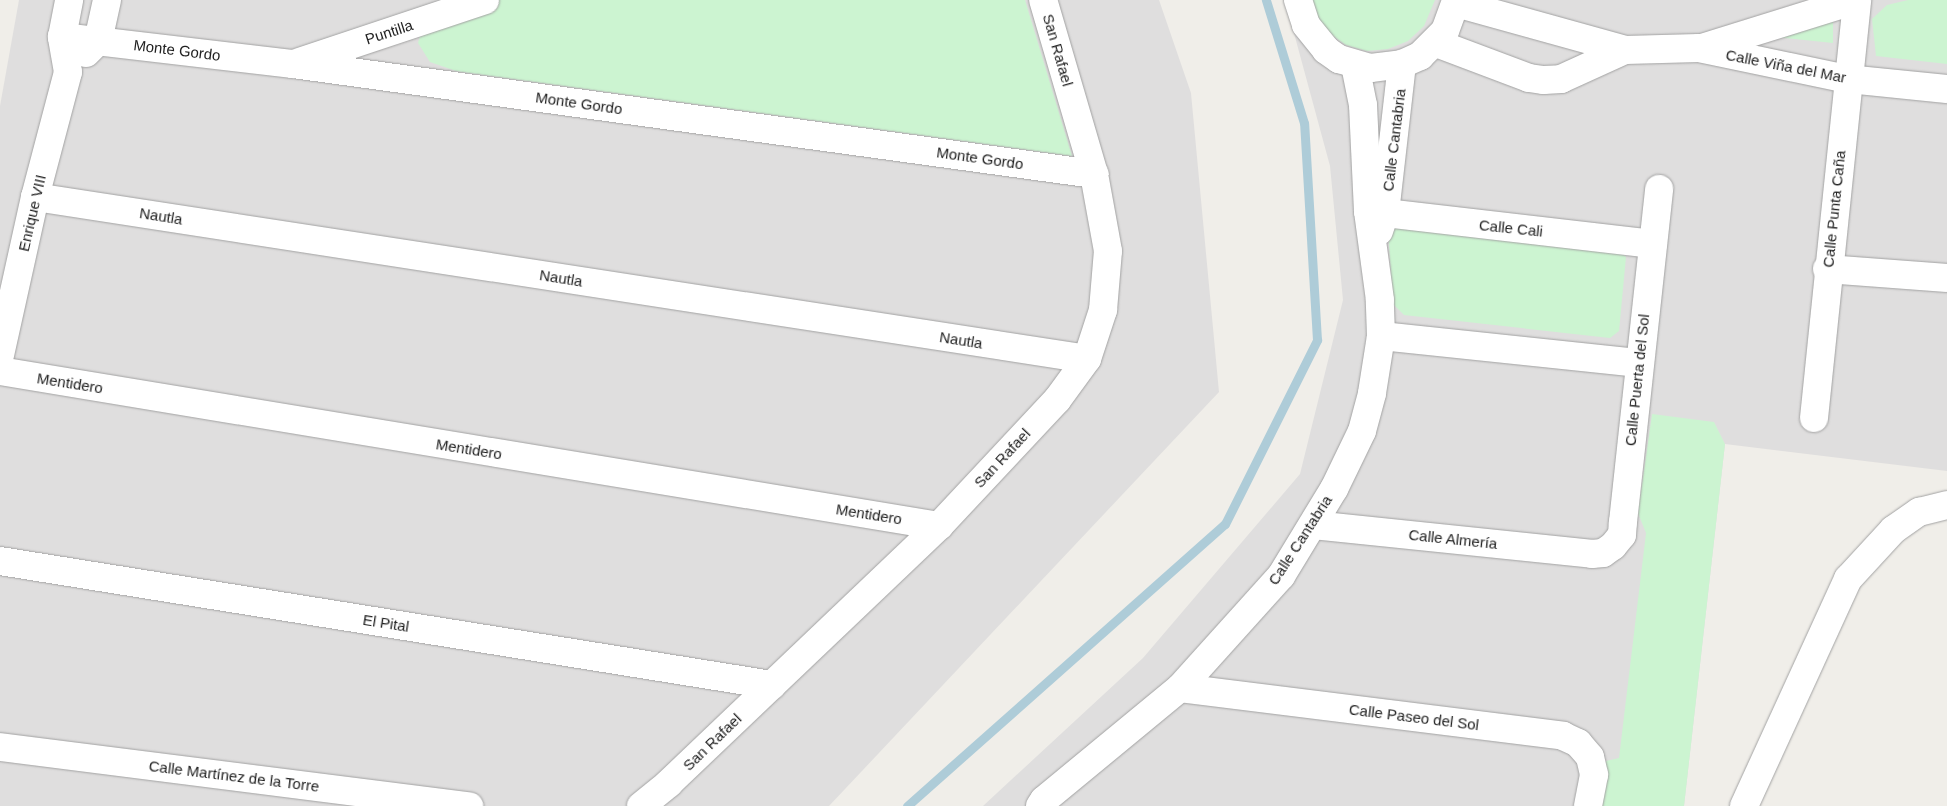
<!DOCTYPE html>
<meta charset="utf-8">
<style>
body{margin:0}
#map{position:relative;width:1947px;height:806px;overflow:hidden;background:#f0eee9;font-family:Arial,sans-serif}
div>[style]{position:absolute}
.residential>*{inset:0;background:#dfdede}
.park>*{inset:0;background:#ccf4d1}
.stream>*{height:9px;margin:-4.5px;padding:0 4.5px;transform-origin:4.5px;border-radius:4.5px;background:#aeccd8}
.roads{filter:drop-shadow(0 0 1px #a2a2a2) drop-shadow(0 0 1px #a2a2a2)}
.minor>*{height:28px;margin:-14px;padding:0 14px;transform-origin:14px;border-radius:14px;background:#fff}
span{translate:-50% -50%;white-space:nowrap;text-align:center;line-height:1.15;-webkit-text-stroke:5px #fff;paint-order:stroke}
.street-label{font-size:15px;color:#212121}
</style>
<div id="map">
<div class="residential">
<div style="clip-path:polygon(19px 0,1159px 0,1191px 93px,1219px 392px,829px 806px,0 806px,0 106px)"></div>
<div style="clip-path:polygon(1285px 0,1947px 0,1947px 471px,1725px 444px,1684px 806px,983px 806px,1143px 658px,1300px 474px,1343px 300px,1330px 166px)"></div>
</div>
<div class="park">
<div style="clip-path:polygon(497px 0,1025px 0,1072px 156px,456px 71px,430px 62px,418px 43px,424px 22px)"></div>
<div style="clip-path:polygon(1312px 0,1435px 0,1424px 26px,1408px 41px,1388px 49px,1367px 51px,1346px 45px,1329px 33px,1316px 15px)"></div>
<div style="clip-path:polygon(1908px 0,1947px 0,1947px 64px,1876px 56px,1872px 19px,1887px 5px)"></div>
<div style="clip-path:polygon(1833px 15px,1833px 43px,1748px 34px)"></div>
<div style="clip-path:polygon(1397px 224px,1616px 248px,1626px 257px,1619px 331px,1610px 338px,1404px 315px,1393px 304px,1388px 230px)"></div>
<div style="clip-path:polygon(1652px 414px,1714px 422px,1725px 444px,1684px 806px,1602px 806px,1606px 761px,1619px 758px,1646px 533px,1638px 513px)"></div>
</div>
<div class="stream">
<div style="left:907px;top:806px;width:425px;rotate:-41.6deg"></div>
<div style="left:1225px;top:524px;width:206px;rotate:-63.4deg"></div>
<div style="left:1317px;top:340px;width:217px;rotate:-93.4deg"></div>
<div style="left:1304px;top:123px;width:129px;rotate:-107.2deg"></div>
</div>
<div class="roads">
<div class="minor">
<div style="left:1298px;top:0;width:26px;rotate:72deg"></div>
<div style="left:1306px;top:25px;width:32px;rotate:51deg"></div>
<div style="left:1326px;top:50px;width:16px;rotate:35deg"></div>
<div style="left:1339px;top:59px;width:33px;rotate:16deg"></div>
<div style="left:1371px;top:68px;width:31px;rotate:-7deg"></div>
<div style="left:1402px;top:64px;width:20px;rotate:-24deg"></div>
<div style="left:1420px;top:56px;width:35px;rotate:-45deg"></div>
<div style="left:1445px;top:31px;width:33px;rotate:-70deg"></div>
<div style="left:1456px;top:3px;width:175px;rotate:15.5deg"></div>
<div style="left:1625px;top:50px;width:74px;rotate:-1.5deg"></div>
<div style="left:1699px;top:48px;width:152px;rotate:11.8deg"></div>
<div style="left:1848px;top:79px;width:100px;rotate:5.8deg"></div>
<div style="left:62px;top:37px;width:233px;rotate:6.7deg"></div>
<div style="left:293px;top:64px;width:809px;rotate:7.82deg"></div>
<div style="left:1436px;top:43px;width:99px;rotate:20.6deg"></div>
<div style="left:1529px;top:78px;width:15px;rotate:8deg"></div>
<div style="left:1544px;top:80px;width:17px;rotate:-3deg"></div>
<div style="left:1561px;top:79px;width:70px;rotate:-24.4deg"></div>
<div style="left:1702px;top:48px;width:161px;rotate:-17.3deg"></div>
<div style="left:86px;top:53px;width:17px;rotate:-45deg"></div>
<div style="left:98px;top:41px;width:42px;rotate:-77.6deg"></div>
<div style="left:299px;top:62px;width:196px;rotate:-18.4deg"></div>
<div style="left:35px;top:197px;width:1064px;rotate:8.75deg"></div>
<div style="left:1368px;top:211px;width:287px;rotate:6.6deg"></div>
<div style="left:1379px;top:231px;width:19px;rotate:-72deg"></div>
<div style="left:1385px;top:213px;width:150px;rotate:-83.5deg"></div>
<div style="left:1827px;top:269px;width:120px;rotate:4.3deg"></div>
<div style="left:1381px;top:336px;width:258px;rotate:6deg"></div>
<div style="left:0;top:355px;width:162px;rotate:-77.5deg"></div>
<div style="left:35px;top:197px;width:129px;rotate:-75.2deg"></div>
<div style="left:68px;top:72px;width:36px;rotate:-100deg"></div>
<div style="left:62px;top:37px;width:38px;rotate:-79deg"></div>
<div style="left:0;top:371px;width:952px;rotate:9.37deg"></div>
<div style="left:1814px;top:418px;width:420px;rotate:-84.1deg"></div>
<div style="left:1313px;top:525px;width:281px;rotate:5.9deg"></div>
<div style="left:1592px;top:554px;width:11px;rotate:-5deg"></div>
<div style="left:1603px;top:553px;width:12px;rotate:-35deg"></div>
<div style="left:1613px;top:546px;width:14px;rotate:-51deg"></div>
<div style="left:1622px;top:535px;width:13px;rotate:-86deg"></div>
<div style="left:1623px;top:522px;width:335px;rotate:-83.8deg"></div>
<div style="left:0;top:561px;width:782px;rotate:9.13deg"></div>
<div style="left:1180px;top:688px;width:386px;rotate:7.1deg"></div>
<div style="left:1563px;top:736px;width:17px;rotate:25deg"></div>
<div style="left:1578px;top:743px;width:18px;rotate:49deg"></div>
<div style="left:1590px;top:757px;width:18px;rotate:77deg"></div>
<div style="left:1594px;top:775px;width:32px;rotate:101deg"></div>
<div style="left:0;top:747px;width:473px;rotate:7.2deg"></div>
<div style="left:641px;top:806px;width:36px;rotate:-39deg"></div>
<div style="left:669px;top:783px;width:373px;rotate:-43.6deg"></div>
<div style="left:939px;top:526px;width:173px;rotate:-46.9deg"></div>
<div style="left:1057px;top:400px;width:51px;rotate:-53.8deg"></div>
<div style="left:1087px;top:359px;width:52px;rotate:-71.9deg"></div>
<div style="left:1103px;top:310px;width:59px;rotate:-85.2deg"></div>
<div style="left:1108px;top:251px;width:78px;rotate:-100.3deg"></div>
<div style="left:1094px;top:174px;width:181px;rotate:-106.3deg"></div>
<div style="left:1040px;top:806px;width:7px;rotate:-56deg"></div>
<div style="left:1044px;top:800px;width:176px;rotate:-39.5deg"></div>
<div style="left:1180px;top:688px;width:151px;rotate:-48deg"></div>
<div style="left:1281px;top:576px;width:102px;rotate:-58.7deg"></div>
<div style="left:1334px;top:489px;width:64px;rotate:-64.2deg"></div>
<div style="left:1362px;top:431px;width:39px;rotate:-75deg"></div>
<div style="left:1372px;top:393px;width:58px;rotate:-81deg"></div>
<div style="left:1381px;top:336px;width:36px;rotate:-92deg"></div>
<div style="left:1380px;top:300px;width:90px;rotate:-97.7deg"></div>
<div style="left:1368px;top:211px;width:106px;rotate:-92.7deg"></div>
<div style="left:1363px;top:105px;width:41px;rotate:-101.3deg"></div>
<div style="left:1744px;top:806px;width:250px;rotate:-65.4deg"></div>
<div style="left:1848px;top:579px;width:67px;rotate:-47.4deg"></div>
<div style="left:1893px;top:530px;width:32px;rotate:-35deg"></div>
<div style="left:1919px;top:512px;width:29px;rotate:-14deg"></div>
</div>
</div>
<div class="street-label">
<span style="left:389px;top:32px;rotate:-18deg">Puntilla</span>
<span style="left:177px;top:50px;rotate:7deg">Monte Gordo</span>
<span style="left:1058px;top:50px;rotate:74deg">San Rafael</span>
<span style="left:1786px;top:66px;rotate:11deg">Calle Viña del Mar</span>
<span style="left:579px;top:103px;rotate:8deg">Monte Gordo</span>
<span style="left:1394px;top:140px;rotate:-83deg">Calle Cantabria</span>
<span style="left:980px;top:158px;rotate:8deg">Monte Gordo</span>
<span style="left:1834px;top:209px;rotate:-84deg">Calle Punta Caña</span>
<span style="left:32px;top:213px;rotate:-77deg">Enrique VIII</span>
<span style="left:161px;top:216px;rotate:9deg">Nautla</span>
<span style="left:1511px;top:228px;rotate:6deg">Calle Cali</span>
<span style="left:561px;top:278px;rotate:9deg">Nautla</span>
<span style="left:961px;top:340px;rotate:9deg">Nautla</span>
<span style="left:1637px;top:380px;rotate:-84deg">Calle Puerta del Sol</span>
<span style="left:70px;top:383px;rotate:9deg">Mentidero</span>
<span style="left:469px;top:449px;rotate:9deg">Mentidero</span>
<span style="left:1002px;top:458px;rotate:-47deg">San Rafael</span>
<span style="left:869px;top:514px;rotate:9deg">Mentidero</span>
<span style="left:1453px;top:539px;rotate:6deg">Calle Almería</span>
<span style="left:1300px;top:540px;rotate:-57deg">Calle Cantabria</span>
<span style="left:386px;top:623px;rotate:9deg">El Pital</span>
<span style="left:1414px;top:717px;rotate:7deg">Calle Paseo del Sol</span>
<span style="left:712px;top:742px;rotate:-44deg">San Rafael</span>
<span style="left:234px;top:776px;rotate:7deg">Calle Martínez de la Torre</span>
</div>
</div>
